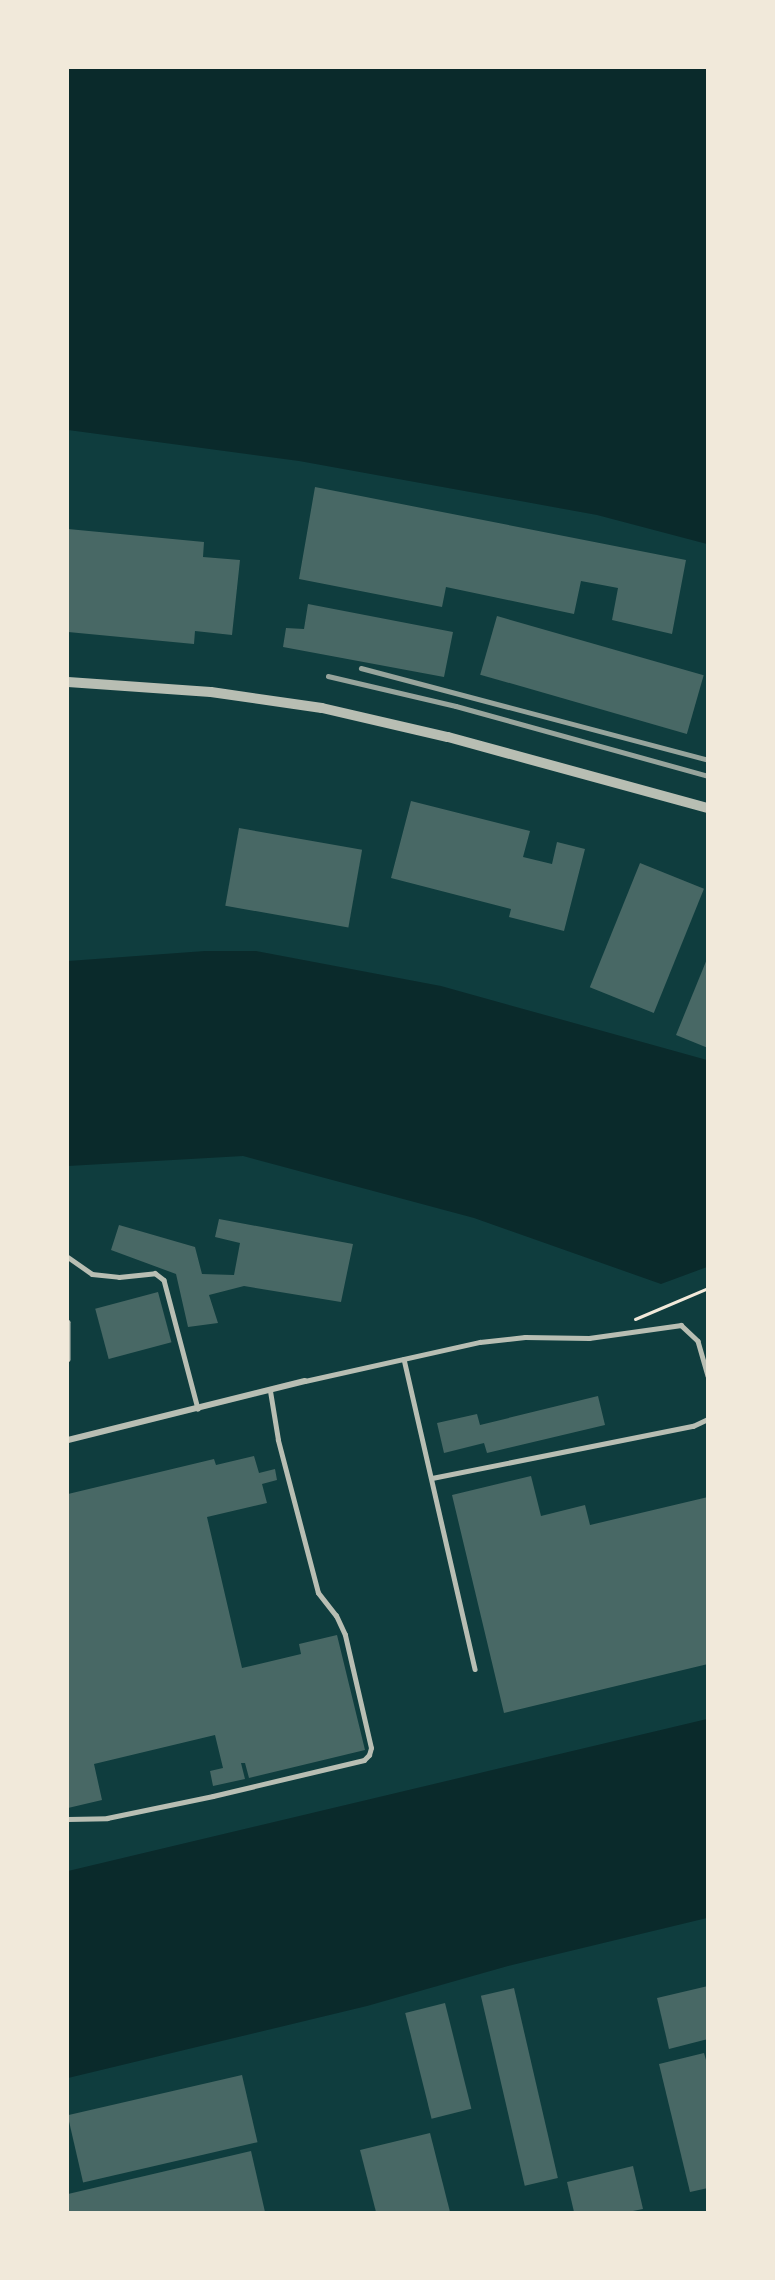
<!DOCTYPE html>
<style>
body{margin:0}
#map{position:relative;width:775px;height:2280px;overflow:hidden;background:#0f3d3e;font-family:"Roboto Serif",serif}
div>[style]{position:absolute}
.water>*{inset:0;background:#0a2a2b}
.building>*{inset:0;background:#486865;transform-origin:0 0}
.path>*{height:3px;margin:-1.5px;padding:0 1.5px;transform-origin:1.5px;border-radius:1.5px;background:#f1e9da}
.service>*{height:4.5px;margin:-2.25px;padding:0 2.25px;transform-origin:2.25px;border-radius:2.25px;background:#b8beb3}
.minor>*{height:6px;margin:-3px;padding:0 3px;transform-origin:3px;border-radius:3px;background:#b8beb3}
.tertiary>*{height:10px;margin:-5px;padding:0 5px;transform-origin:5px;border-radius:5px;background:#b8beb3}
.rail>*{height:4.5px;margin:-2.25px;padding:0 2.25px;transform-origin:2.25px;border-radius:2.25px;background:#97a49c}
span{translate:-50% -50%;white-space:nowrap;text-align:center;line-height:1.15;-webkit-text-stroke:4.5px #f1e9da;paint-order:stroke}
.frame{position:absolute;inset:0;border:69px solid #f1e9da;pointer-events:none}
</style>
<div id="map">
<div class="water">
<div style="clip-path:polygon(68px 68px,707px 68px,707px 544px,597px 515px,299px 461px,68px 430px)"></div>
<div style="clip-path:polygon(205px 951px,256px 951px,441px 986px,707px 1060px,707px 1267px,661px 1284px,474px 1218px,243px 1156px,68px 1166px,68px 961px)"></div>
<div style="clip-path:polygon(707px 1719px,707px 1918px,508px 1966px,367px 2006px,68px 2078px,68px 1871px)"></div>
</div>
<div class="building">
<div style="clip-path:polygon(315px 487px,686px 560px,672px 634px,612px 620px,618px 588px,581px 581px,574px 614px,446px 587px,442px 607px,299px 579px)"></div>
<div style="clip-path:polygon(68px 529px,204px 542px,203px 557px,240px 560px,232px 635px,195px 631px,194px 644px,68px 632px)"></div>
<div style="clip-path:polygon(308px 604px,453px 632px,444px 677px,283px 647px,286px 628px,304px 629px)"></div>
<div style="left:497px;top:616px;width:215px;height:61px;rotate:16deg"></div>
<div style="clip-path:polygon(411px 801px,530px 831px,523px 857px,552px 864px,557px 842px,585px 849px,564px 931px,509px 917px,511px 909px,391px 878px)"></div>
<div style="left:239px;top:828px;width:125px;height:79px;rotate:10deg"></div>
<div style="left:640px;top:863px;width:69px;height:134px;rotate:22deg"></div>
<div style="clip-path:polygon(707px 959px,708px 959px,708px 1048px,676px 1035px)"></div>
<div style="clip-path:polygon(219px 1219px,353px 1244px,341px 1302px,244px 1286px,209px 1295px,218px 1323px,188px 1327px,176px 1274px,111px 1250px,119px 1225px,195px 1247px,202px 1274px,234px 1275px,240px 1243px,215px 1237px)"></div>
<div style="left:158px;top:1292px;width:52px;height:65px;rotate:75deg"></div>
<div style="clip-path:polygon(598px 1396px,605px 1425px,487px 1453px,484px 1443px,444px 1453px,437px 1423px,477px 1414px,480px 1425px)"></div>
<div style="clip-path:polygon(254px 1456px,259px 1473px,275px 1469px,277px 1480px,262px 1484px,267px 1503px,207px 1517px,242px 1668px,301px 1654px,299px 1644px,337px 1635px,365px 1750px,249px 1778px,245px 1763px,241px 1763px,245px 1779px,213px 1786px,210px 1771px,223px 1768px,215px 1735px,94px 1764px,102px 1800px,68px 1808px,68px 1494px,214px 1459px,216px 1465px)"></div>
<div style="clip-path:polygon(531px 1476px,541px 1516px,585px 1505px,590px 1525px,708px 1497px,708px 1664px,504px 1713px,452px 1495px)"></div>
<div style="clip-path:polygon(708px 1986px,708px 2039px,669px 2049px,657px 1998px)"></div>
<div style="left:514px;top:1988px;width:195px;height:34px;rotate:77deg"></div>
<div style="left:445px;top:2003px;width:109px;height:41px;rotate:76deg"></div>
<div style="clip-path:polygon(704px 2053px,708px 2067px,708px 2188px,690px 2192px,659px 2064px)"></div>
<div style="left:242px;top:2075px;width:69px;height:179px;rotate:77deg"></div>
<div style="clip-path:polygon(430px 2133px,450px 2212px,376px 2212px,360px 2150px)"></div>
<div style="clip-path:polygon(251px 2151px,265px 2212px,68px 2212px,68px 2194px)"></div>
<div style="clip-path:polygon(633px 2166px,643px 2209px,628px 2212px,574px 2212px,567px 2182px)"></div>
</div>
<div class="path">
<div style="left:635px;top:1319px;width:79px;rotate:-23deg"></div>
</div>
<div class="service">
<div style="left:68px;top:1257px;width:29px;rotate:35deg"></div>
<div style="left:92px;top:1274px;width:27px;rotate:6deg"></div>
<div style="left:119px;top:1277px;width:36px;rotate:-6deg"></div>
<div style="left:155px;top:1273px;width:11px;rotate:38deg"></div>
<div style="left:164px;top:1280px;width:133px;rotate:75.2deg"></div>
<div style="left:68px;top:1322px;width:37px;rotate:90deg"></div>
<div style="left:404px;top:1359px;width:318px;rotate:77.1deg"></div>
<div style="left:305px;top:1381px;width:179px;rotate:-12.6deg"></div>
<div style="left:480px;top:1342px;width:45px;rotate:-6.3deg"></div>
<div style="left:525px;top:1337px;width:64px;rotate:0.9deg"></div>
<div style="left:589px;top:1338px;width:93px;rotate:-8deg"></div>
<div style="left:681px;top:1325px;width:23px;rotate:43deg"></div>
<div style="left:698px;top:1341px;width:36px;rotate:74deg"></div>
<div style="left:432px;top:1478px;width:266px;rotate:-11.3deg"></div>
<div style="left:693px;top:1426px;width:17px;rotate:-25deg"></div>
<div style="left:68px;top:1819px;width:39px;rotate:-1deg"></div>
<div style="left:107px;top:1818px;width:108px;rotate:-11.7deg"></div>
<div style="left:213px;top:1796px;width:155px;rotate:-13.4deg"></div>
<div style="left:364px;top:1760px;width:7px;rotate:-45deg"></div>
<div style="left:369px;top:1755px;width:7px;rotate:-74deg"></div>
<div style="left:371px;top:1748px;width:116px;rotate:-103deg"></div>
<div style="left:345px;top:1635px;width:21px;rotate:-115deg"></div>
<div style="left:336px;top:1616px;width:29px;rotate:-128deg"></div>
<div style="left:318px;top:1593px;width:158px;rotate:-104.7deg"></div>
<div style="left:278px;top:1440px;width:50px;rotate:-99.3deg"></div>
</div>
<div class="minor">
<div style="left:68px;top:1440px;width:244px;rotate:-14deg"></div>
</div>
<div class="tertiary">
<div style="left:68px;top:682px;width:143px;rotate:4deg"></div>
<div style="left:211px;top:692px;width:112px;rotate:8.2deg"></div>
<div style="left:322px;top:708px;width:129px;rotate:13deg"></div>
<div style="left:448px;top:737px;width:270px;rotate:15.3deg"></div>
</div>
<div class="rail">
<div style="left:361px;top:668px;width:359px;rotate:14.8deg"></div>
<div style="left:328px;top:676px;width:131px;rotate:13.2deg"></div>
<div style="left:456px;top:706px;width:262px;rotate:15.5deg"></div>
</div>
<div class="frame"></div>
</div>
